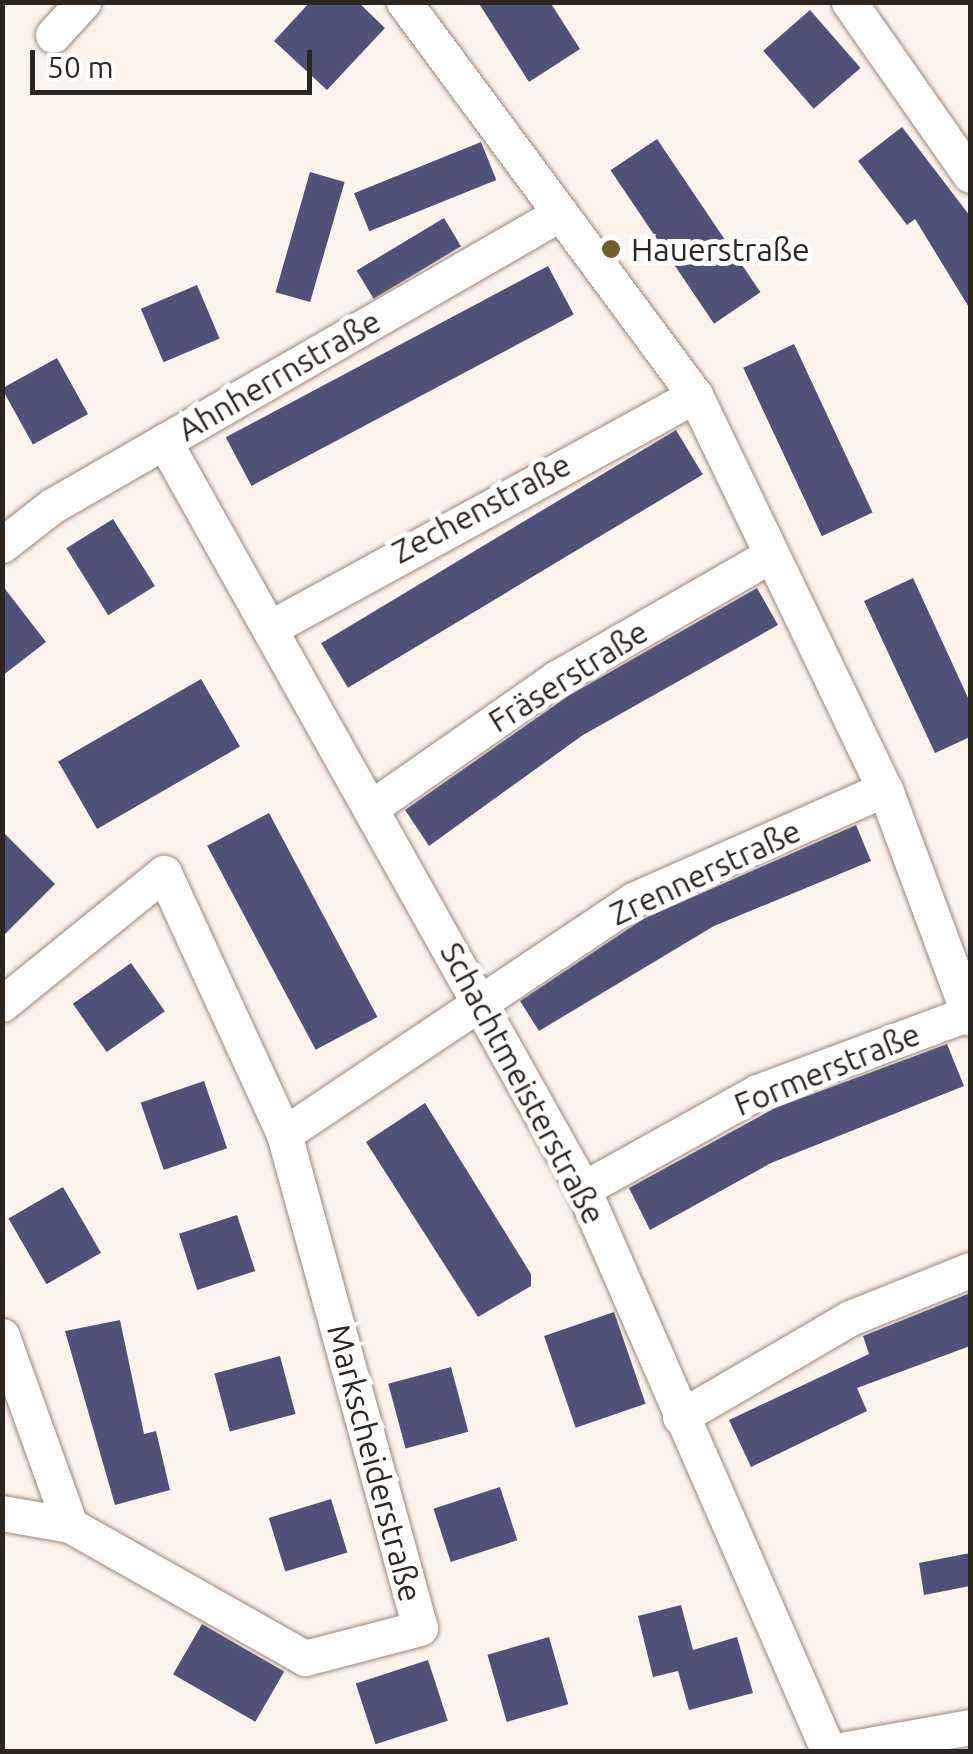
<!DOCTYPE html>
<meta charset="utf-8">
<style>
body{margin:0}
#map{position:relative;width:973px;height:1754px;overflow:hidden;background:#fdf3ed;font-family:Ubuntu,sans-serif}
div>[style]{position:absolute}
.building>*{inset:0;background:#4f5179;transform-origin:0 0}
.roads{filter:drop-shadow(0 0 2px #9a8576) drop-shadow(0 0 2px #9a8576)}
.street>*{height:35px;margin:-17.5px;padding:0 17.5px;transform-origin:17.5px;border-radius:17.5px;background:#fff}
.dots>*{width:28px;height:28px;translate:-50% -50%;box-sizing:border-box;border:5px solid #fff;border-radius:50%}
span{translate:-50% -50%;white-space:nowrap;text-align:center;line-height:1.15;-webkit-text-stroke:10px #fff;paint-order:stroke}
.poi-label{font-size:32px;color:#2d251f}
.left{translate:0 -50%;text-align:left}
.street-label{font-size:32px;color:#2d251f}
.frame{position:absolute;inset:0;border:5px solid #2d251f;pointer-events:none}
.scale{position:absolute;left:30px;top:50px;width:282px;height:45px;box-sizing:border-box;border:5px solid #2d251f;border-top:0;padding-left:12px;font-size:30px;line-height:35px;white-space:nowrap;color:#2d251f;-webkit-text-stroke:8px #fff;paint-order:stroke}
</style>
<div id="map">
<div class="building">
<div style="clip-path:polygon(310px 2px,358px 2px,385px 28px,327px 90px,274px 41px)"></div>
<div style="clip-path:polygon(478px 2px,550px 2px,580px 49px,529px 82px)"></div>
<div style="left:810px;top:10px;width:77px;height:62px;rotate:49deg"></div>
<div style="clip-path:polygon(902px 127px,970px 216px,970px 309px,915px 219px,907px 225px,858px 161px)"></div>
<div style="left:657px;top:139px;width:185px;height:56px;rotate:56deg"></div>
<div style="left:481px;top:142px;width:41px;height:137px;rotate:68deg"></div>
<div style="left:310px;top:172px;width:36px;height:125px;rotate:16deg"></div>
<div style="left:444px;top:218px;width:33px;height:102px;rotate:59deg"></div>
<div style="left:548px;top:266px;width:55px;height:365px;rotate:62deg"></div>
<div style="left:197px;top:285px;width:58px;height:61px;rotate:67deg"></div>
<div style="left:794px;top:344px;width:186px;height:56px;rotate:65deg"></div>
<div style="left:57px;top:358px;width:64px;height:63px;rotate:61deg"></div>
<div style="left:676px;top:430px;width:52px;height:414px;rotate:59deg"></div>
<div style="left:113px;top:519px;width:79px;height:55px;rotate:58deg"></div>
<div style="clip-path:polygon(913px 578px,970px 702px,970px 737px,935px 753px,864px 601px)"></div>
<div style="clip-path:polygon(2px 585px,46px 642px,2px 676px)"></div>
<div style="clip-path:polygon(757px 588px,778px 625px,583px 735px,429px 846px,405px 810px,568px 696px)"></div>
<div style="left:201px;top:679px;width:78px;height:165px;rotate:60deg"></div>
<div style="left:269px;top:813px;width:231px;height:70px;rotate:62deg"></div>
<div style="clip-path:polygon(856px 825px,871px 861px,714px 926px,539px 1031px,520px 1001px,643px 919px)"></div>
<div style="clip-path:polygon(2px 831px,55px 884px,2px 937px)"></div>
<div style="left:131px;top:963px;width:59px;height:71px;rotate:55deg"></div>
<div style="clip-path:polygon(947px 1044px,964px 1086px,771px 1163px,650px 1230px,629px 1188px,775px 1108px)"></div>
<div style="left:204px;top:1081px;width:71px;height:67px;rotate:71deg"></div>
<div style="clip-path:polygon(425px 1103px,531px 1274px,531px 1286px,478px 1317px,366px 1142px)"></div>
<div style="left:63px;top:1187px;width:76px;height:63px;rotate:60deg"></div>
<div style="left:237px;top:1215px;width:59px;height:61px;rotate:72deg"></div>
<div style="clip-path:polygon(970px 1293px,970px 1346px,857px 1388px,867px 1411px,751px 1467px,729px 1420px,869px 1354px,863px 1336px)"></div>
<div style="left:614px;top:1312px;width:97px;height:74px;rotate:71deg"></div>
<div style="clip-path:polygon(120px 1320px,144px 1434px,156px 1431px,170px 1490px,115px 1505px,65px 1331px)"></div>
<div style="left:280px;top:1356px;width:60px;height:68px;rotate:75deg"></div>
<div style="left:451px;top:1367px;width:67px;height:65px;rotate:75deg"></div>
<div style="left:500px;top:1487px;width:56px;height:70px;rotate:72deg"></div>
<div style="left:331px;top:1499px;width:56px;height:65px;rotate:73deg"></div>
<div style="clip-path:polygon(970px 1553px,970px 1586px,924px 1595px,919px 1563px)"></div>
<div style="clip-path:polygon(681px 1605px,693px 1650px,737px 1637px,753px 1693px,689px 1710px,678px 1671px,653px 1677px,638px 1616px)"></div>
<div style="left:202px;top:1624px;width:95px;height:58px;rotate:30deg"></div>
<div style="left:549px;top:1637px;width:70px;height:64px;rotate:74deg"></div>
<div style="left:428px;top:1660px;width:64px;height:76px;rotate:72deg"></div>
</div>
<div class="roads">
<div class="street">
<div style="left:404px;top:2px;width:489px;rotate:53.5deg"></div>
<div style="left:695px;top:395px;width:437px;rotate:64.3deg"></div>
<div style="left:885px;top:789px;width:244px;rotate:69.6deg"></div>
<div style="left:849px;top:2px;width:211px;rotate:55deg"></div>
<div style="left:53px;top:35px;width:45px;rotate:-47.7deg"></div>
<div style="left:164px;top:441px;width:857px;rotate:60.74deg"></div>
<div style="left:583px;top:1189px;width:614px;rotate:66.4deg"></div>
<div style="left:2px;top:545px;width:63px;rotate:-38deg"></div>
<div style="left:52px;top:506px;width:587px;rotate:-29.93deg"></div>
<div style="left:270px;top:628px;width:485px;rotate:-28.7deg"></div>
<div style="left:372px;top:807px;width:226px;rotate:-34.9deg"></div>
<div style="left:557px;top:678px;width:247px;rotate:-29.9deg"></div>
<div style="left:2px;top:1004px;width:208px;rotate:-39deg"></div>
<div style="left:164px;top:873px;width:287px;rotate:65.3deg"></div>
<div style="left:284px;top:1134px;width:512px;rotate:74.61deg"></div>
<div style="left:420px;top:1628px;width:119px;rotate:165.4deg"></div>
<div style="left:305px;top:1658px;width:270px;rotate:-150.5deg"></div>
<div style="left:70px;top:1525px;width:201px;rotate:-109.8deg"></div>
<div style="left:284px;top:1134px;width:420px;rotate:-33.8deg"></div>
<div style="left:633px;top:900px;width:275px;rotate:-23.8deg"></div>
<div style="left:583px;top:1189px;width:199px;rotate:-29.1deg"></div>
<div style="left:757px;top:1092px;width:226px;rotate:-20.4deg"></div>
<div style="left:680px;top:1417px;width:197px;rotate:-30.2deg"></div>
<div style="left:850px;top:1318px;width:129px;rotate:-21.8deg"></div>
<div style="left:2px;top:1513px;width:69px;rotate:10deg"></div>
<div style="left:830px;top:1752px;width:142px;rotate:-10.1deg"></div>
</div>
</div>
<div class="dots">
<div style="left:611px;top:249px;background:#725d2c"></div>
</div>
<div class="poi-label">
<span class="left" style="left:631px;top:249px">Hauerstraße</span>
</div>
<div class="street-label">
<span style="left:279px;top:375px;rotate:-30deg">Ahnherrnstraße</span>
<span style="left:481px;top:508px;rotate:-28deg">Zechenstraße</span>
<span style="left:568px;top:676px;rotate:-32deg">Fräserstraße</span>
<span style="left:705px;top:872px;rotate:-25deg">Zrennerstraße</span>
<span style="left:827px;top:1069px;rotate:-22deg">Formerstraße</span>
<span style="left:523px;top:1083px;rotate:62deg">Schachtmeisterstraße</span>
<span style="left:375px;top:1463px;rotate:75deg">Markscheiderstraße</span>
</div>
<div class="frame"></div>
<div class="scale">50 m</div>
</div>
